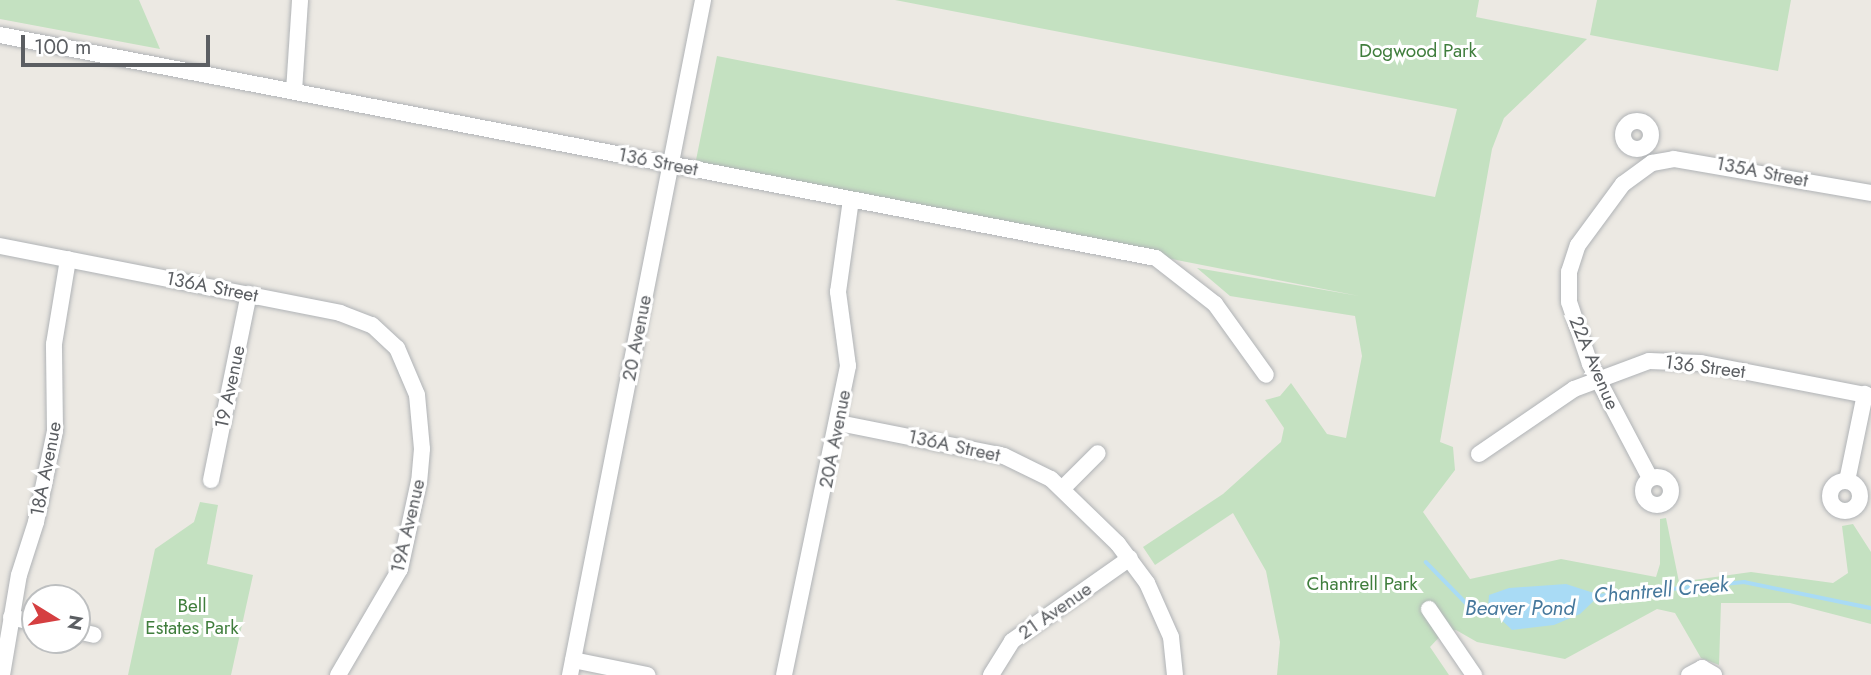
<!DOCTYPE html>
<style>
body{margin:0}
#map{position:relative;width:1871px;height:675px;overflow:hidden;background:#ece9e3;font-family:Jost,sans-serif}
div>[style]{position:absolute}
.green>*{inset:0;background:#c4e1c1}
.water>*{inset:0;background:#a9dbf5}
.stream>*{height:3.5px;margin:-1.75px;padding:0 1.75px;transform-origin:1.75px;border-radius:1.75px;background:#a9dbf5}
.roads{filter:drop-shadow(0 0 2px #b0b3b6) drop-shadow(0 0 2px #b0b3b6)}
.minor>*{height:16px;margin:-8px;padding:0 8px;transform-origin:8px;border-radius:8px;background:#fff}
.minor>.ring{margin:-8px;padding:0;box-sizing:content-box;background:none;border:16px solid #fff;border-radius:50%}
span{translate:-50% -50%;white-space:nowrap;text-align:center;line-height:1.15;-webkit-text-stroke:6px #fff;paint-order:stroke}
.park-label{font-size:19px;color:#407e3d}
.street-label{font-size:19px;color:#5b5e62}
.water-label{font-size:21px;color:#46789c;font-style:italic}
.north{position:absolute;left:21px;top:584px;width:70px;height:70px;box-sizing:border-box;background:#fff;border:2px solid #bdbfc0;border-radius:50%;rotate:101deg;font-size:19px;font-weight:700;line-height:28px;text-align:center;color:#5b5e62}
.north::after{content:'';display:block;margin:auto;width:24px;height:32px;background:#d53f41;clip-path:polygon(50% 0,100% 100%,50% 72%,0 100%)}
.scale{position:absolute;left:21px;top:35px;width:189px;height:32px;box-sizing:border-box;border:4px solid #5b5e62;border-top:0;padding-left:9px;font-size:21px;line-height:24px;white-space:nowrap;color:#5b5e62;-webkit-text-stroke:5px #fff;paint-order:stroke}
</style>
<div id="map">
<div class="green">
<div style="clip-path:polygon(0 0,139px 0,160px 49px,0 19px)"></div>
<div style="clip-path:polygon(895px 0,1479px 0,1476px 17px,1587px 39px,1504px 118px,1492px 149px,1440px 442px,1453px 447px,1455px 470px,1423px 512px,1470px 579px,1561px 559px,1656px 577px,1660px 564px,1660px 519px,1666px 518px,1679px 582px,1751px 572px,1833px 583px,1848px 573px,1842px 526px,1853px 524px,1871px 552px,1871px 624px,1790px 603px,1721px 603px,1719px 665px,1701px 658px,1675px 613px,1657px 609px,1565px 659px,1477px 642px,1456px 630px,1444px 632px,1430px 647px,1449px 675px,1277px 675px,1280px 642px,1266px 571px,1233px 513px,1155px 565px,1143px 547px,1223px 494px,1281px 442px,1284px 428px,1265px 400px,1280px 396px,1291px 383px,1327px 434px,1346px 438px,1362px 356px,1355px 316px,1230px 296px,1197px 268px,1359px 296px,695px 165px,717px 56px,1435px 197px,1457px 109px)"></div>
<div style="clip-path:polygon(1597px 0,1791px 0,1778px 71px,1590px 35px)"></div>
<div style="clip-path:polygon(200px 502px,218px 505px,207px 564px,253px 575px,231px 675px,128px 675px,155px 549px,194px 522px)"></div>
</div>
<div class="water">
<div style="clip-path:polygon(1566px 584px,1600px 595px,1580px 614px,1554px 625px,1512px 630px,1488px 607px,1489px 595px,1509px 588px)"></div>
</div>
<div class="stream">
<div style="left:1426px;top:562px;width:64px;rotate:45.6deg"></div>
<div style="left:1471px;top:608px;width:21px;rotate:-5deg"></div>
<div style="left:1597px;top:596px;width:148px;rotate:-5.4deg"></div>
<div style="left:1744px;top:582px;width:130px;rotate:11.6deg"></div>
</div>
<div class="roads">
<div class="minor">
<div style="left:0;top:35px;width:1177px;rotate:10.92deg"></div>
<div style="left:1156px;top:258px;width:75px;rotate:37.9deg"></div>
<div style="left:1215px;top:304px;width:87px;rotate:54.3deg"></div>
<div style="left:294px;top:91px;width:91px;rotate:-86.2deg"></div>
<div class="ring" style="left:1623px;top:121px;width:12px;height:12px"></div>
<div style="left:0;top:246px;width:347px;rotate:11.1deg"></div>
<div style="left:340px;top:313px;width:34px;rotate:21deg"></div>
<div style="left:372px;top:325px;width:34px;rotate:43deg"></div>
<div style="left:397px;top:348px;width:51px;rotate:66.9deg"></div>
<div style="left:417px;top:395px;width:54px;rotate:84.7deg"></div>
<div style="left:422px;top:449px;width:32px;rotate:95deg"></div>
<div style="left:419px;top:481px;width:90px;rotate:102.2deg"></div>
<div style="left:400px;top:569px;width:123px;rotate:120.3deg"></div>
<div style="left:839px;top:423px;width:168px;rotate:11.3deg"></div>
<div style="left:1004px;top:456px;width:52px;rotate:26.1deg"></div>
<div style="left:1051px;top:479px;width:93px;rotate:44.1deg"></div>
<div style="left:1118px;top:544px;width:49px;rotate:53.4deg"></div>
<div style="left:1147px;top:583px;width:59px;rotate:66deg"></div>
<div style="left:1171px;top:637px;width:38px;rotate:84deg"></div>
<div style="left:1479px;top:454px;width:115px;rotate:-34.4deg"></div>
<div style="left:1574px;top:389px;width:80px;rotate:-20.5deg"></div>
<div style="left:1649px;top:361px;width:52px;rotate:2.2deg"></div>
<div style="left:1701px;top:363px;width:173px;rotate:11deg"></div>
<div class="ring" style="left:1643px;top:477px;width:12px;height:12px"></div>
<div style="left:1650px;top:478px;width:129px;rotate:-117.8deg"></div>
<div style="left:1590px;top:364px;width:65px;rotate:-108.7deg"></div>
<div style="left:1569px;top:302px;width:30px;rotate:-90deg"></div>
<div style="left:1569px;top:272px;width:28px;rotate:-72deg"></div>
<div style="left:1578px;top:245px;width:76px;rotate:-53.6deg"></div>
<div style="left:1623px;top:184px;width:36px;rotate:-36deg"></div>
<div style="left:1652px;top:163px;width:22px;rotate:-10deg"></div>
<div style="left:1674px;top:159px;width:200px;rotate:9.8deg"></div>
<div style="left:211px;top:480px;width:190px;rotate:-78.5deg"></div>
<div style="left:1847px;top:481px;width:89px;rotate:-78.3deg"></div>
<div class="ring" style="left:1830px;top:481px;width:14px;height:14px"></div>
<div style="left:1063px;top:488px;width:49px;rotate:-45deg"></div>
<div style="left:1429px;top:609px;width:80px;rotate:55.7deg"></div>
<div style="left:11px;top:617px;width:25px;rotate:14deg"></div>
<div style="left:77px;top:631px;width:17px;rotate:13deg"></div>
<div style="left:573px;top:660px;width:76px;rotate:11.5deg"></div>
<div style="left:2px;top:675px;width:101px;rotate:-80.4deg"></div>
<div style="left:19px;top:575px;width:56px;rotate:-72.2deg"></div>
<div style="left:36px;top:522px;width:93px;rotate:-78.2deg"></div>
<div style="left:55px;top:431px;width:87px;rotate:-90.7deg"></div>
<div style="left:54px;top:344px;width:86px;rotate:-80.6deg"></div>
<div style="left:570px;top:675px;width:688px;rotate:-78.85deg"></div>
<div style="left:784px;top:675px;width:316px;rotate:-78.3deg"></div>
<div style="left:848px;top:366px;width:75px;rotate:-97.7deg"></div>
<div style="left:838px;top:292px;width:93px;rotate:-82deg"></div>
<div style="left:991px;top:675px;width:40px;rotate:-58deg"></div>
<div style="left:1012px;top:641px;width:144px;rotate:-35.1deg"></div>
<div style="left:1689px;top:675px;width:15px;rotate:-28deg"></div>
<div style="left:1702px;top:668px;width:14px;rotate:30deg"></div>
</div>
</div>
<div class="park-label">
<span style="left:1418px;top:51px">Dogwood Park</span>
<span style="left:1362px;top:584px">Chantrell Park</span>
<span style="left:192px;top:617px">Bell<br>Estates Park</span>
</div>
<div class="street-label">
<span style="left:658px;top:162px;rotate:11deg">136 Street</span>
<span style="left:1762px;top:172px;rotate:11deg">135A Street</span>
<span style="left:212px;top:287px;rotate:11deg">136A Street</span>
<span style="left:637px;top:338px;rotate:-79deg">20 Avenue</span>
<span style="left:1594px;top:363px;rotate:67deg">22A Avenue</span>
<span style="left:1705px;top:367px;rotate:7deg">136 Street</span>
<span style="left:230px;top:387px;rotate:-78deg">19 Avenue</span>
<span style="left:835px;top:439px;rotate:-79deg">20A Avenue</span>
<span style="left:954px;top:446px;rotate:12deg">136A Street</span>
<span style="left:46px;top:469px;rotate:-79deg">18A Avenue</span>
<span style="left:408px;top:526px;rotate:-77deg">19A Avenue</span>
<span style="left:1055px;top:611px;rotate:-35deg">21 Avenue</span>
</div>
<div class="water-label">
<span style="left:1661px;top:590px;rotate:-5deg">Chantrell Creek</span>
<span style="left:1520px;top:608px">Beaver Pond</span>
</div>
<div class="north">N</div>
<div class="scale">100 m</div>
</div>
